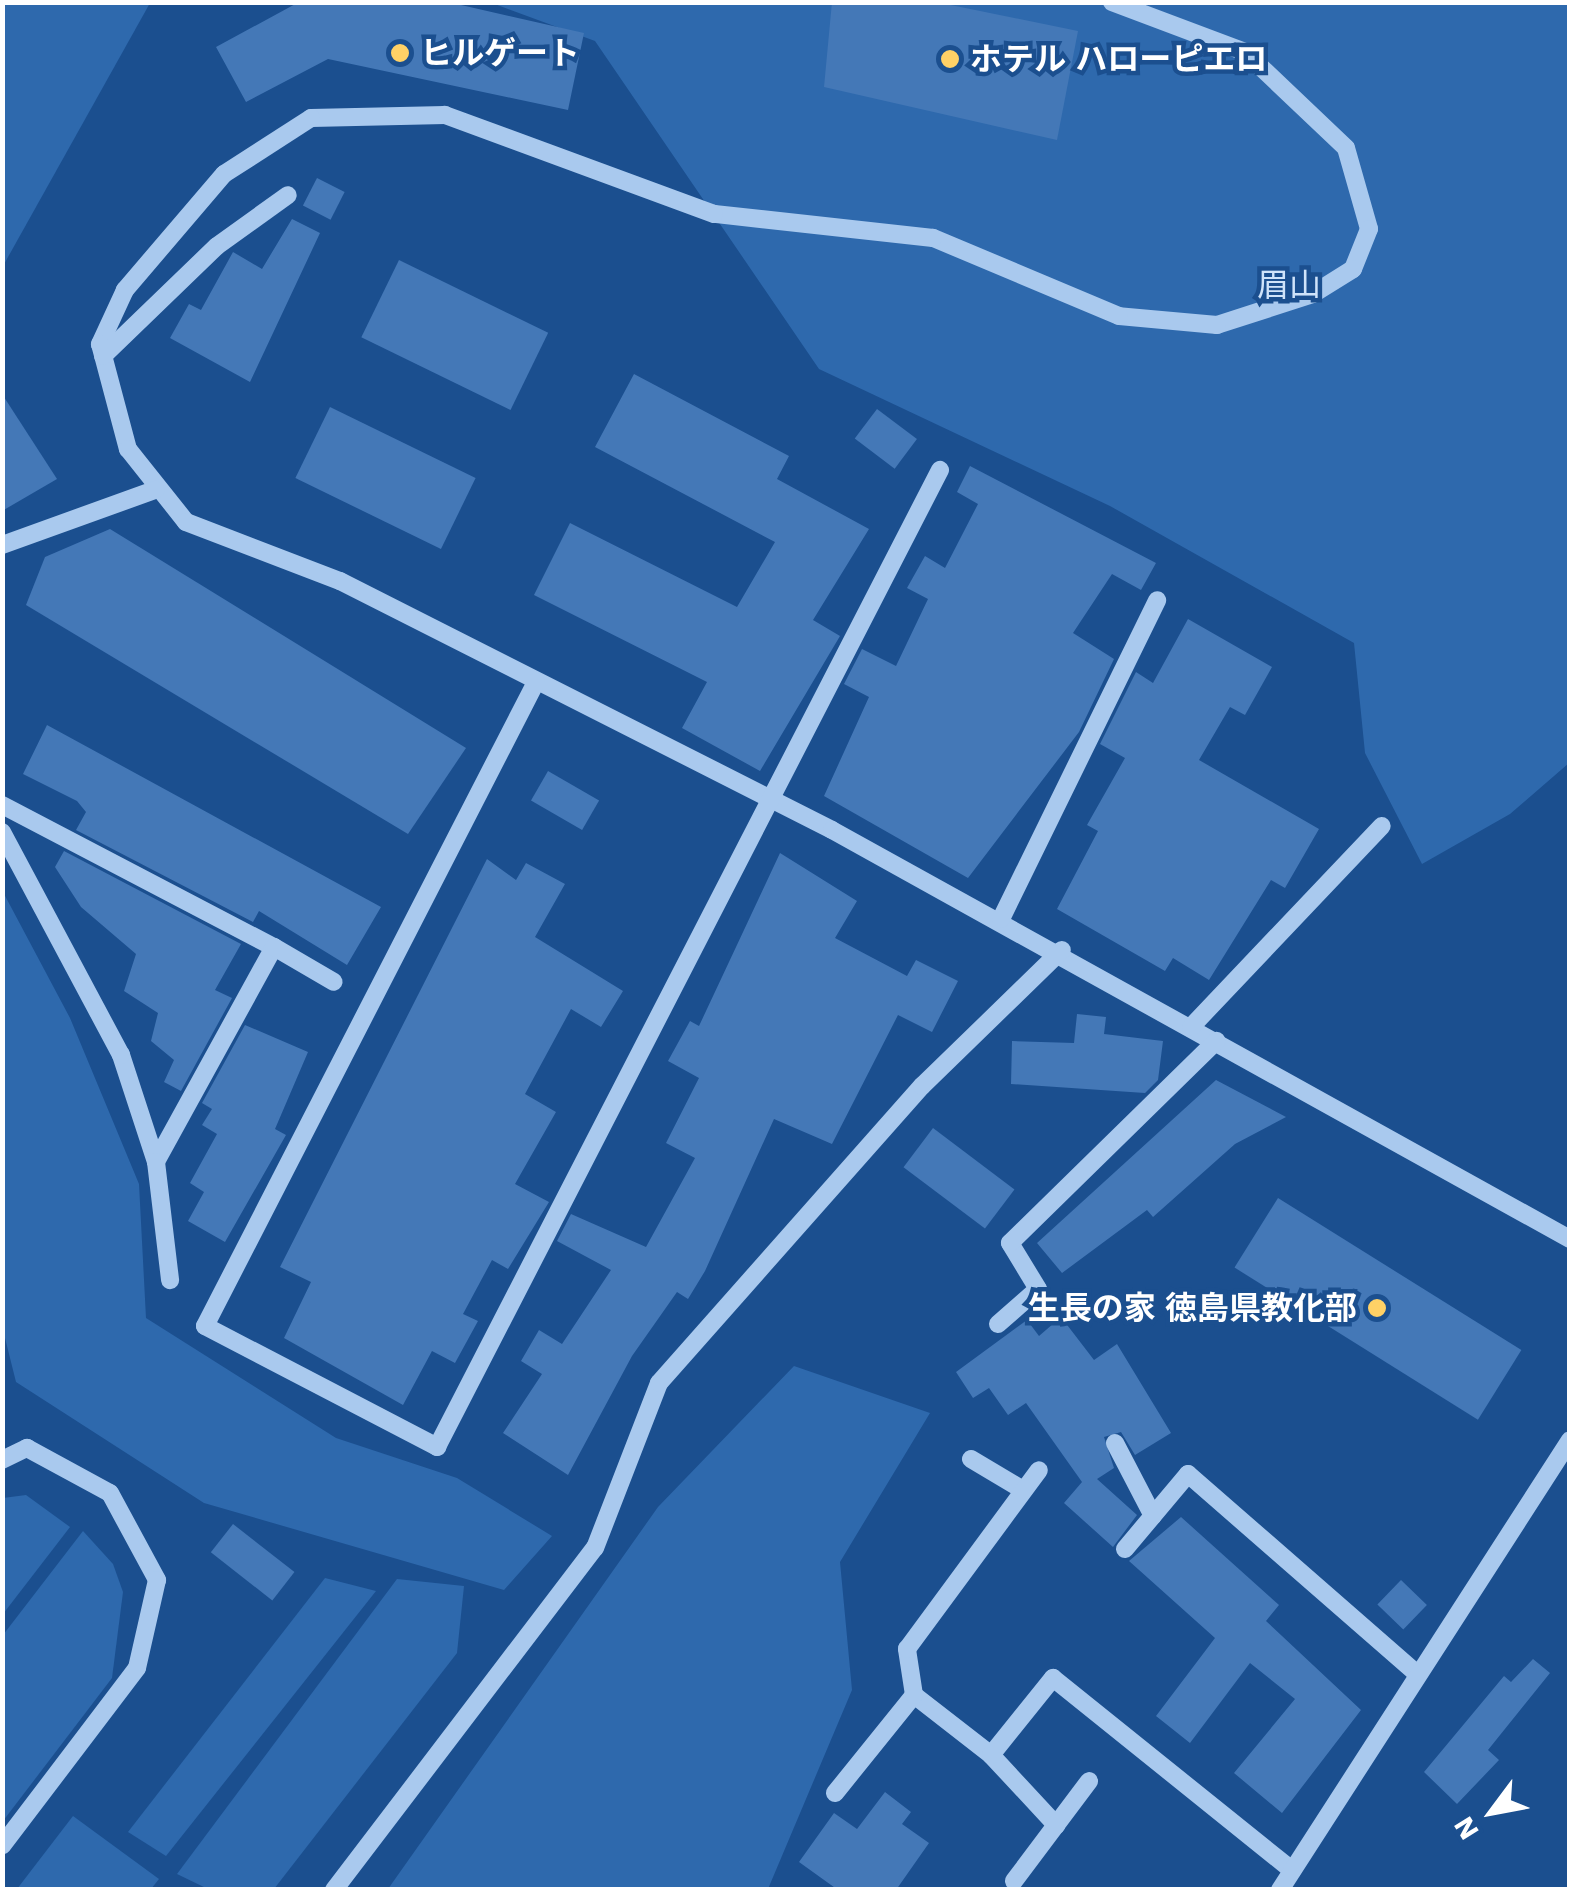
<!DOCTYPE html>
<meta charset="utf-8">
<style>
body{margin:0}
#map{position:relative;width:1572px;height:1892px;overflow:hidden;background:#1b4f8f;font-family:"Work Sans","Noto Sans JP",sans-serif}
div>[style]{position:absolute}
.green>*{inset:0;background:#2e69ad}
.building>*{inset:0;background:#4478b7;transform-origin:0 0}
.minor>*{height:18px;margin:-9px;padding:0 9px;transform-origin:9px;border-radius:9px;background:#a9c9ee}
.dots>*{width:28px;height:28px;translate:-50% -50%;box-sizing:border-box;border:5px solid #1b4f8f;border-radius:50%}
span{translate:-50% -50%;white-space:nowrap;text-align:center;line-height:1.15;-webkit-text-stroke:9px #1b4f8f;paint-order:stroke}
.poi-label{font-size:32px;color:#fff;font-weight:700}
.left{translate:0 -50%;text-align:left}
.right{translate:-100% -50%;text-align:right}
.park-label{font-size:32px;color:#cfe3fa}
.frame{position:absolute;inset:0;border:5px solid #fff;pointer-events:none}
.north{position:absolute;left:1442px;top:1762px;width:100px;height:100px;-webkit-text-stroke:8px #1b4f8f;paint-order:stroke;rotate:238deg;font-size:28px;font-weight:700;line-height:40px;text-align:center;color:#fff}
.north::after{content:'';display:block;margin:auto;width:35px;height:45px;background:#fff;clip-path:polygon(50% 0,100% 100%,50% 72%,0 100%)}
</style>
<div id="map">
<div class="green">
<div style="clip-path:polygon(3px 2px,150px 3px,3px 266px,2px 3px)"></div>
<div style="clip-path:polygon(492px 3px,1569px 3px,1569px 763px,1510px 814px,1422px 864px,1365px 753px,1354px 643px,1110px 506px,819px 369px,595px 41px)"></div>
<div style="clip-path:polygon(3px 892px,70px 1018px,139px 1184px,146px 1318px,336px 1438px,457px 1478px,552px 1536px,504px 1590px,204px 1503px,16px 1382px,2px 1326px)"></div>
<div style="clip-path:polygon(794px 1366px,930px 1413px,840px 1562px,852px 1690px,768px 1889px,388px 1889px,658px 1507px)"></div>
<div style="clip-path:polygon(26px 1495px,70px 1527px,3px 1614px,3px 1498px)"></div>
<div style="clip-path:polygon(83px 1531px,113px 1564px,123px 1592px,112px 1678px,3px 1821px,3px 1635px)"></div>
<div style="clip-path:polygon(325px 1578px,376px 1591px,166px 1856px,128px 1832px)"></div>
<div style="clip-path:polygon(397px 1579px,464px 1586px,457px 1653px,274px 1889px,208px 1889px,177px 1874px)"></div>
<div style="clip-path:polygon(73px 1816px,159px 1879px,151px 1889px,17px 1889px)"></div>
</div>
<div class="building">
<div style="clip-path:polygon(299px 2px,448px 2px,584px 33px,568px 110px,328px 59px,246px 102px,216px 47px)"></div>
<div style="clip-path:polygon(832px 2px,936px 2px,1078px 31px,1057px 140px,824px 87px)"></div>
<div style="left:317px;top:178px;width:31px;height:31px;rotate:27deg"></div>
<div style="clip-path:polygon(292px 219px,320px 233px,250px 382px,170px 338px,189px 304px,201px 310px,233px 252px,262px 269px)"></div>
<div style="left:399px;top:260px;width:166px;height:86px;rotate:26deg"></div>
<div style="clip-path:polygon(634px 374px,789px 456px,777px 479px,869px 529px,813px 620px,840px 636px,760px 771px,682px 728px,707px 682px,534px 595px,570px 523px,737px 607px,775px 542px,595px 447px)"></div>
<div style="clip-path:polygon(2px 394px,57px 479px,2px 511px)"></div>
<div style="left:330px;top:407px;width:162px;height:79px;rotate:26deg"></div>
<div style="left:877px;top:409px;width:50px;height:37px;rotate:37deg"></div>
<div style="clip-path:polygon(970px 466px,1156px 563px,1141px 590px,1112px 574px,1073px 633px,1114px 659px,1079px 732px,968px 878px,824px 796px,869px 697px,844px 684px,862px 649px,896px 666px,928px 599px,907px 588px,925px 556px,945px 568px,978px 504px,957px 492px)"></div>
<div style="clip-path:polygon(110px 529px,466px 748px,408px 834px,26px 605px,45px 557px)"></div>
<div style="clip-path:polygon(1188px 619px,1272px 667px,1245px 715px,1230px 707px,1199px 760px,1319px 829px,1285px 888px,1271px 880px,1209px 980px,1173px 958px,1165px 971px,1057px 909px,1098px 831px,1087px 825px,1125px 758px,1100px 744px,1136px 672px,1153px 683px)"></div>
<div style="clip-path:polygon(47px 725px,381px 907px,347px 965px,259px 911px,253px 922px,76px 830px,86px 812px,77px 801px,23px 774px)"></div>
<div style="left:548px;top:771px;width:59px;height:34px;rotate:30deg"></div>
<div style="clip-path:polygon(64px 851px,241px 944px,215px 990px,232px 998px,181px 1091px,164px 1082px,174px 1060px,151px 1041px,158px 1013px,124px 991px,136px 954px,81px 907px,55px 867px)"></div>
<div style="clip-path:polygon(780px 853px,857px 901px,835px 938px,907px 976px,916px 960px,958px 981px,932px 1032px,898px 1015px,832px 1144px,774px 1119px,705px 1271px,688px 1299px,677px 1292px,632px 1356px,568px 1475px,503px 1433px,542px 1374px,521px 1361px,539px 1330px,562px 1344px,611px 1270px,557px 1241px,571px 1214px,646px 1247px,695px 1158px,666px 1143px,699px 1078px,668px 1061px,690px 1021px,699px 1026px)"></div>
<div style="clip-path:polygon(487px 859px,516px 880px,526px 863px,565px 884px,535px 937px,623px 991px,601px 1027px,571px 1009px,525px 1094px,556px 1112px,515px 1184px,549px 1202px,508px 1269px,492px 1260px,463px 1314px,478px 1321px,455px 1363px,432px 1351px,403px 1405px,284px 1338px,311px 1282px,280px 1267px)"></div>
<div style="clip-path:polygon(1077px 1014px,1106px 1017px,1104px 1034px,1163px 1041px,1158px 1080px,1145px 1093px,1011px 1084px,1012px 1041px,1074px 1043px)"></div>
<div style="clip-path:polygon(245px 1025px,308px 1052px,275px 1129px,286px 1135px,225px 1242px,188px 1221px,204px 1192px,190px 1183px,217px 1134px,202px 1125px,212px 1109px,202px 1103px)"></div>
<div style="clip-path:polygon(1216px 1080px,1286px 1117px,1235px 1144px,1153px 1217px,1147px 1210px,1062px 1273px,1037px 1243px)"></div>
<div style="left:933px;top:1128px;width:102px;height:49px;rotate:37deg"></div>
<div style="left:1278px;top:1198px;width:287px;height:82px;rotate:32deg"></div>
<div style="clip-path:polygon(1061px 1317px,1094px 1360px,1117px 1344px,1171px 1433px,1135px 1455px,1121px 1432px,1104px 1437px,1114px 1468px,1097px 1479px,1137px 1515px,1113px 1547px,1064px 1503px,1082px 1482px,1026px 1403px,1008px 1415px,989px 1388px,973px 1398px,956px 1372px,1027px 1320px,1039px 1336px)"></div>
<div style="clip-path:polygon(1181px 1517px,1279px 1605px,1266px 1621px,1361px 1710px,1282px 1813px,1234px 1773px,1295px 1699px,1250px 1663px,1190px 1743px,1156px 1716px,1215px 1638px,1129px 1561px)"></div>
<div style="left:233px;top:1524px;width:78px;height:36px;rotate:38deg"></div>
<div style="left:1401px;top:1580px;width:36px;height:34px;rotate:44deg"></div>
<div style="clip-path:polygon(1533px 1659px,1550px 1673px,1488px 1750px,1499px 1760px,1457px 1804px,1424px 1772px,1504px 1676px,1511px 1682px)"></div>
<div style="clip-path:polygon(885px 1792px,911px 1812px,902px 1824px,929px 1843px,896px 1890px,838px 1890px,799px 1862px,834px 1813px,857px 1829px)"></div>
</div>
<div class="minor">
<div style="left:1112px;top:2px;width:142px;rotate:20.6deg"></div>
<div style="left:1245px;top:52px;width:139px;rotate:43.5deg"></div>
<div style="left:1346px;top:148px;width:84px;rotate:74.1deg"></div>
<div style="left:1369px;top:229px;width:43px;rotate:111.8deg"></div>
<div style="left:1353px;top:269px;width:47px;rotate:148deg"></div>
<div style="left:1313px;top:294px;width:101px;rotate:162.1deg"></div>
<div style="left:1217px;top:325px;width:98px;rotate:-174.8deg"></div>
<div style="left:1119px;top:316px;width:202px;rotate:-157.2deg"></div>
<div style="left:933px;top:238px;width:220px;rotate:-173.7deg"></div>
<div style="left:714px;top:214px;width:287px;rotate:-159.8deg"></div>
<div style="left:445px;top:115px;width:134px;rotate:178.7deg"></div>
<div style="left:311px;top:118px;width:103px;rotate:147.2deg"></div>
<div style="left:224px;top:174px;width:153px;rotate:130.5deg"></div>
<div style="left:125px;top:290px;width:60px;rotate:114.8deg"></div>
<div style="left:100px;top:344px;width:109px;rotate:75.1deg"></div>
<div style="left:128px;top:449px;width:93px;rotate:51.5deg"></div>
<div style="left:186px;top:522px;width:165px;rotate:21deg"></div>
<div style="left:340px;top:581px;width:551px;rotate:26.84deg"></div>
<div style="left:832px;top:830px;width:844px;rotate:29deg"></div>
<div style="left:103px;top:356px;width:158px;rotate:-44deg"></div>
<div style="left:217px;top:246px;width:87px;rotate:-35.7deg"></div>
<div style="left:2px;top:545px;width:163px;rotate:-19.8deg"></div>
<div style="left:536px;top:682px;width:724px;rotate:117.2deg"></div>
<div style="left:205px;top:1326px;width:262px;rotate:27.5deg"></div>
<div style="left:437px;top:1447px;width:1099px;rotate:-62.76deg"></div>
<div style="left:2px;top:805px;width:307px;rotate:27.6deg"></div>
<div style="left:274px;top:947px;width:245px;rotate:118.8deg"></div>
<div style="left:156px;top:1162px;width:113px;rotate:-108.1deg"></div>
<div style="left:121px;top:1055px;width:253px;rotate:-118.1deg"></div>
<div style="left:1001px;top:919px;width:355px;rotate:-63.9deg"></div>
<div style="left:274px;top:947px;width:69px;rotate:30.3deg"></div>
<div style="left:1191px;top:1027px;width:277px;rotate:-46.5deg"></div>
<div style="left:156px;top:1162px;width:119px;rotate:83.2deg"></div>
<div style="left:998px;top:1324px;width:53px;rotate:-41.2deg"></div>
<div style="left:1038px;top:1289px;width:54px;rotate:-121.3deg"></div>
<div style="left:1010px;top:1243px;width:289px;rotate:-44.4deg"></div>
<div style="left:1115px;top:1443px;width:82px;rotate:62.5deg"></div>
<div style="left:971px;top:1459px;width:61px;rotate:30.8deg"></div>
<div style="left:2px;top:1460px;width:28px;rotate:-26deg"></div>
<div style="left:27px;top:1448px;width:94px;rotate:28.5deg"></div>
<div style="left:110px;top:1493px;width:99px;rotate:61.6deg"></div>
<div style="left:157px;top:1580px;width:90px;rotate:102.8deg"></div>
<div style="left:137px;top:1668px;width:223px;rotate:127.2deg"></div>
<div style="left:1125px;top:1549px;width:98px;rotate:-50deg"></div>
<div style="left:1188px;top:1474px;width:300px;rotate:41.1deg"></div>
<div style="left:914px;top:1695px;width:98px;rotate:37.9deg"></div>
<div style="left:991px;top:1755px;width:96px;rotate:47.1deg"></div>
<div style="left:991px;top:1755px;width:99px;rotate:-51.2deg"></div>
<div style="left:1053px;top:1678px;width:307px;rotate:38.8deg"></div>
<div style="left:835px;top:1793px;width:126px;rotate:-51.1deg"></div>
<div style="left:914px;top:1695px;width:47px;rotate:-98.7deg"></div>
<div style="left:907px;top:1649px;width:222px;rotate:-53.6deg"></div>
<div style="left:1014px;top:1881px;width:125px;rotate:-53.1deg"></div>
<div style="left:334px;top:1890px;width:430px;rotate:-52.7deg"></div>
<div style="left:595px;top:1548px;width:177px;rotate:-68.8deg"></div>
<div style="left:659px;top:1383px;width:397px;rotate:-48.5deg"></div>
<div style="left:922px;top:1086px;width:195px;rotate:-44.2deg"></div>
<div style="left:1280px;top:1890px;width:535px;rotate:-57.2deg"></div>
</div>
<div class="dots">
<div style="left:400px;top:53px;background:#ffd166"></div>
<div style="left:950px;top:59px;background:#ffd166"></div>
<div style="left:1377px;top:1308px;background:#ffd166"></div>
</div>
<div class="poi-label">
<span class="left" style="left:420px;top:53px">ヒルゲート</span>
<span class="left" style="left:970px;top:59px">ホテル ハローピエロ</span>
<span class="right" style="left:1357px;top:1308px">生長の家 徳島県教化部</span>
</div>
<div class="park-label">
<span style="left:1289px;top:285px">眉山</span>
</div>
<div class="frame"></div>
<div class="north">N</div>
</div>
